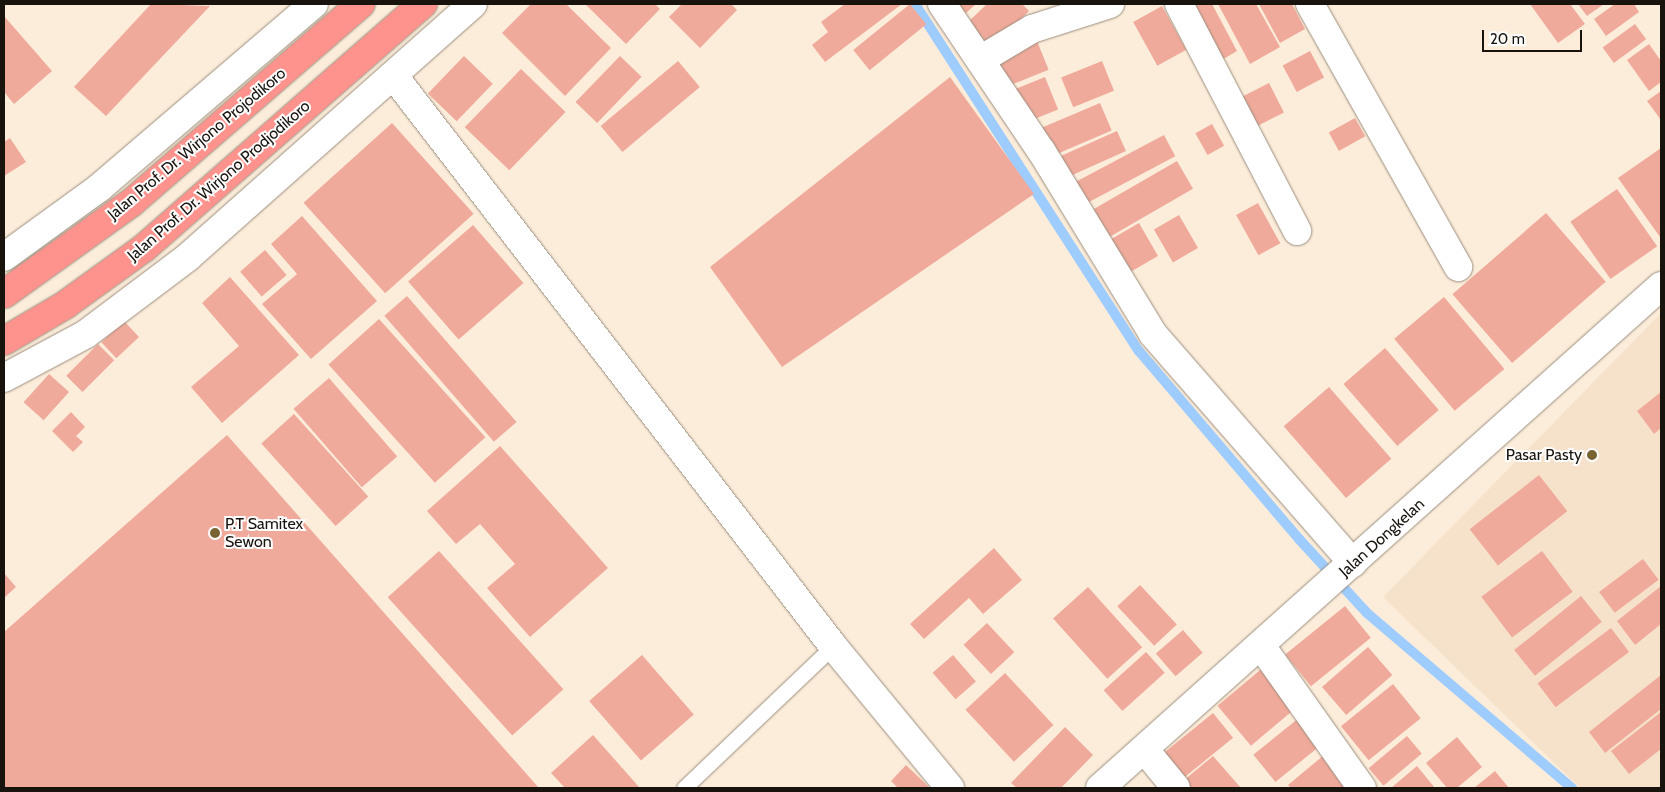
<!DOCTYPE html>
<style>
body{margin:0}
#map{position:relative;width:1665px;height:792px;overflow:hidden;background:#fceddb;font-family:Cabin,sans-serif}
div>[style]{position:absolute}
.built>*{inset:0;background:#f6e2ca}
.stream>*{height:10px;margin:-5px;padding:0 5px;transform-origin:5px;border-radius:5px;background:#9eccfe}
.building>*{inset:0;background:#f0aa9b;transform-origin:0 0}
.roads{filter:drop-shadow(0 0 1px #9b8e7e) drop-shadow(0 0 1px #9b8e7e)}
.lane>*{height:15px;margin:-7.5px;padding:0 7.5px;transform-origin:7.5px;border-radius:7.5px;background:#fff}
.street>*{height:28px;margin:-14px;padding:0 14px;transform-origin:14px;border-radius:14px;background:#fff}
.secondary>*{height:28px;margin:-14px;padding:0 14px;transform-origin:14px;border-radius:14px;background:#fff}
.highway>*{height:28px;margin:-14px;padding:0 14px;transform-origin:14px;border-radius:14px;background:#fe938d}
.dots>*{width:14px;height:14px;translate:-50% -50%;box-sizing:border-box;border:2px solid #fdfdfd;border-radius:50%}
span{translate:-50% -50%;white-space:nowrap;text-align:center;line-height:1.15;-webkit-text-stroke:4px #fdfdfd;paint-order:stroke}
.street-label{font-size:16px;color:#18130d}
.poi-label{font-size:16px;color:#18130d}
.right{translate:-100% -50%;text-align:right}
.left{translate:0 -50%;text-align:left}
.frame{position:absolute;inset:0;border:5px solid #18130d;pointer-events:none}
.scale{position:absolute;left:1482px;top:30px;width:100px;height:22px;box-sizing:border-box;border:2px solid #18130d;border-top:0;padding-left:6px;font-size:15px;line-height:18px;white-space:nowrap;color:#18130d;-webkit-text-stroke:4px #fdfdfd;paint-order:stroke}
</style>
<div id="map">
<div class="built">
<div style="clip-path:polygon(1661px 313px,1661px 788px,1580px 788px,1383px 597px)"></div>
</div>
<div class="stream">
<div style="left:915px;top:4px;width:413px;rotate:57.2deg"></div>
<div style="left:1139px;top:351px;width:247px;rotate:49.6deg"></div>
<div style="left:1299px;top:539px;width:100px;rotate:47.4deg"></div>
<div style="left:1367px;top:613px;width:270px;rotate:40.5deg"></div>
</div>
<div class="building">
<div style="clip-path:polygon(151px 4px,210px 6px,106px 116px,74px 87px)"></div>
<div style="clip-path:polygon(531px 4px,566px 4px,611px 48px,565px 96px,502px 33px)"></div>
<div style="clip-path:polygon(585px 4px,655px 4px,660px 9px,626px 44px)"></div>
<div style="clip-path:polygon(682px 4px,731px 4px,737px 10px,700px 48px,669px 17px)"></div>
<div style="clip-path:polygon(845px 4px,902px 4px,825px 62px,812px 45px,828px 32px,821px 22px)"></div>
<div style="left:910px;top:4px;width:26px;height:73px;rotate:51deg"></div>
<div style="clip-path:polygon(957px 4px,976px 4px,966px 13px)"></div>
<div style="clip-path:polygon(987px 4px,1022px 4px,1029px 11px,993px 48px,967px 23px)"></div>
<div style="clip-path:polygon(1193px 4px,1212px 4px,1237px 51px,1215px 64px)"></div>
<div style="clip-path:polygon(1218px 4px,1256px 4px,1280px 47px,1250px 64px)"></div>
<div style="clip-path:polygon(1259px 4px,1292px 4px,1305px 29px,1280px 43px)"></div>
<div style="clip-path:polygon(1530px 4px,1570px 4px,1585px 24px,1558px 43px)"></div>
<div style="clip-path:polygon(1578px 4px,1604px 4px,1587px 16px)"></div>
<div style="clip-path:polygon(1615px 4px,1634px 4px,1639px 12px,1606px 36px,1594px 19px)"></div>
<div style="left:1162px;top:6px;width:50px;height:33px;rotate:61deg"></div>
<div style="clip-path:polygon(4px 16px,52px 71px,14px 104px,4px 92px)"></div>
<div style="left:1635px;top:24px;width:19px;height:40px;rotate:54deg"></div>
<div style="left:1037px;top:41px;width:31px;height:43px;rotate:68deg"></div>
<div style="clip-path:polygon(1649px 44px,1661px 61px,1661px 82px,1649px 91px,1627px 60px)"></div>
<div style="left:1310px;top:51px;width:30px;height:31px;rotate:62deg"></div>
<div style="left:464px;top:56px;width:40px;height:52px;rotate:44deg"></div>
<div style="left:620px;top:56px;width:30px;height:64px;rotate:44deg"></div>
<div style="left:678px;top:61px;width:34px;height:101px;rotate:50deg"></div>
<div style="left:1102px;top:61px;width:32px;height:44px;rotate:68deg"></div>
<div style="left:521px;top:69px;width:62px;height:81px;rotate:44deg"></div>
<div style="clip-path:polygon(950px 77px,1034px 194px,782px 367px,710px 267px)"></div>
<div style="left:1045px;top:77px;width:35px;height:35px;rotate:68deg"></div>
<div style="left:1269px;top:83px;width:33px;height:38px;rotate:63deg"></div>
<div style="clip-path:polygon(1661px 91px,1661px 120px,1647px 101px)"></div>
<div style="left:1100px;top:103px;width:30px;height:66px;rotate:67deg"></div>
<div style="left:1355px;top:118px;width:21px;height:30px;rotate:61deg"></div>
<div style="left:392px;top:123px;width:122px;height:119px;rotate:48deg"></div>
<div style="left:1212px;top:124px;width:25px;height:19px;rotate:61deg"></div>
<div style="left:1117px;top:131px;width:22px;height:61px;rotate:66deg"></div>
<div style="left:1164px;top:135px;width:24px;height:111px;rotate:62deg"></div>
<div style="clip-path:polygon(10px 138px,26px 162px,4px 176px,4px 142px)"></div>
<div style="clip-path:polygon(1661px 148px,1661px 236px,1660px 237px,1618px 178px)"></div>
<div style="left:1177px;top:161px;width:32px;height:102px;rotate:60deg"></div>
<div style="left:1617px;top:189px;width:70px;height:57px;rotate:55deg"></div>
<div style="left:1258px;top:203px;width:46px;height:25px;rotate:61deg"></div>
<div style="left:1546px;top:213px;width:91px;height:124px;rotate:49deg"></div>
<div style="left:1179px;top:215px;width:38px;height:29px;rotate:60deg"></div>
<div style="clip-path:polygon(302px 216px,377px 301px,311px 359px,262px 304px,297px 274px,271px 244px)"></div>
<div style="left:1139px;top:223px;width:38px;height:42px;rotate:60deg"></div>
<div style="left:473px;top:225px;width:77px;height:86px;rotate:49deg"></div>
<div style="left:265px;top:250px;width:33px;height:33px;rotate:49deg"></div>
<div style="clip-path:polygon(230px 277px,299px 355px,222px 423px,191px 387px,239px 346px,202px 303px)"></div>
<div style="left:407px;top:296px;width:167px;height:30px;rotate:49deg"></div>
<div style="left:1444px;top:297px;width:94px;height:65px;rotate:50deg"></div>
<div style="left:379px;top:319px;width:159px;height:68px;rotate:48deg"></div>
<div style="left:124px;top:321px;width:22px;height:31px;rotate:47deg"></div>
<div style="left:98px;top:344px;width:23px;height:45px;rotate:45deg"></div>
<div style="left:1385px;top:348px;width:82px;height:55px;rotate:49deg"></div>
<div style="left:49px;top:374px;width:27px;height:38px;rotate:42deg"></div>
<div style="left:329px;top:378px;width:104px;height:47px;rotate:49deg"></div>
<div style="left:1329px;top:387px;width:95px;height:60px;rotate:49deg"></div>
<div style="clip-path:polygon(1661px 392px,1661px 428px,1654px 434px,1637px 411px)"></div>
<div style="clip-path:polygon(71px 412px,85px 427px,76px 436px,83px 442px,73px 452px,52px 431px)"></div>
<div style="left:294px;top:414px;width:111px;height:44px;rotate:48deg"></div>
<div style="clip-path:polygon(227px 435px,539px 788px,4px 788px,4px 632px)"></div>
<div style="clip-path:polygon(500px 446px,608px 568px,530px 637px,487px 588px,515px 564px,480px 524px,456px 544px,427px 511px)"></div>
<div style="left:1539px;top:475px;width:46px;height:88px;rotate:52deg"></div>
<div style="clip-path:polygon(994px 548px,1022px 580px,983px 614px,969px 598px,924px 639px,910px 624px)"></div>
<div style="left:439px;top:551px;width:186px;height:69px;rotate:48deg"></div>
<div style="left:1542px;top:551px;width:51px;height:76px;rotate:53deg"></div>
<div style="left:1643px;top:559px;width:26px;height:55px;rotate:53deg"></div>
<div style="clip-path:polygon(4px 573px,16px 587px,4px 598px)"></div>
<div style="left:1140px;top:585px;width:54px;height:31px;rotate:47deg"></div>
<div style="clip-path:polygon(1661px 586px,1661px 624px,1635px 645px,1617px 621px)"></div>
<div style="left:1088px;top:587px;width:81px;height:47px;rotate:48deg"></div>
<div style="left:1581px;top:596px;width:33px;height:86px;rotate:51deg"></div>
<div style="left:1345px;top:606px;width:41px;height:77px;rotate:51deg"></div>
<div style="left:987px;top:623px;width:40px;height:32px;rotate:47deg"></div>
<div style="left:1611px;top:628px;width:30px;height:92px;rotate:53deg"></div>
<div style="left:1183px;top:630px;width:30px;height:36px;rotate:49deg"></div>
<div style="left:1368px;top:647px;width:37px;height:61px;rotate:49deg"></div>
<div style="left:1146px;top:652px;width:28px;height:57px;rotate:48deg"></div>
<div style="left:642px;top:655px;width:79px;height:70px;rotate:49deg"></div>
<div style="left:953px;top:655px;width:35px;height:27px;rotate:49deg"></div>
<div style="left:1265px;top:666px;width:52px;height:62px;rotate:50deg"></div>
<div style="left:1005px;top:673px;width:71px;height:54px;rotate:47deg"></div>
<div style="clip-path:polygon(1661px 675px,1661px 709px,1605px 753px,1589px 732px)"></div>
<div style="left:1393px;top:684px;width:44px;height:67px;rotate:51deg"></div>
<div style="clip-path:polygon(1661px 712px,1661px 749px,1629px 774px,1611px 751px)"></div>
<div style="left:1213px;top:713px;width:32px;height:65px;rotate:51deg"></div>
<div style="left:1300px;top:717px;width:35px;height:60px;rotate:51deg"></div>
<div style="clip-path:polygon(1065px 727px,1093px 755px,1061px 788px,1017px 788px,1011px 783px)"></div>
<div style="clip-path:polygon(593px 735px,640px 788px,565px 788px,551px 773px)"></div>
<div style="left:1407px;top:736px;width:23px;height:50px;rotate:50deg"></div>
<div style="clip-path:polygon(1457px 737px,1482px 767px,1457px 788px,1447px 788px,1426px 763px)"></div>
<div style="clip-path:polygon(1330px 750px,1353px 779px,1343px 788px,1291px 788px,1288px 785px)"></div>
<div style="clip-path:polygon(1213px 756px,1241px 788px,1190px 788px,1183px 781px)"></div>
<div style="clip-path:polygon(906px 765px,930px 788px,898px 788px,891px 781px)"></div>
<div style="clip-path:polygon(1417px 766px,1435px 788px,1391px 788px)"></div>
<div style="clip-path:polygon(1495px 771px,1509px 788px,1474px 788px)"></div>
</div>
<div class="roads">
<div class="lane">
<div style="left:684px;top:788px;width:206px;rotate:-43.6deg"></div>
</div>
<div class="street">
<div style="left:942px;top:4px;width:179px;rotate:56deg"></div>
<div style="left:1042px;top:152px;width:213px;rotate:58.6deg"></div>
<div style="left:1153px;top:334px;width:304px;rotate:48.9deg"></div>
<div style="left:1179px;top:4px;width:256px;rotate:62.5deg"></div>
<div style="left:1310px;top:4px;width:302px;rotate:60.6deg"></div>
<div style="left:980px;top:60px;width:61px;rotate:-30.8deg"></div>
<div style="left:1032px;top:29px;width:82px;rotate:-17.8deg"></div>
<div style="left:393px;top:75px;width:721px;rotate:52.38deg"></div>
<div style="left:833px;top:646px;width:184px;rotate:50.5deg"></div>
<div style="left:1262px;top:647px;width:173px;rotate:54.7deg"></div>
<div style="left:1145px;top:750px;width:49px;rotate:50.8deg"></div>
<div style="left:1100px;top:788px;width:753px;rotate:-41.82deg"></div>
</div>
<div class="secondary">
<div style="left:4px;top:257px;width:117px;rotate:-36deg"></div>
<div style="left:99px;top:188px;width:283px;rotate:-40.6deg"></div>
<div style="left:4px;top:378px;width:93px;rotate:-28.2deg"></div>
<div style="left:86px;top:334px;width:128px;rotate:-37deg"></div>
<div style="left:188px;top:257px;width:381px;rotate:-41.6deg"></div>
</div>
<div class="highway">
<div style="left:4px;top:294px;width:156px;rotate:-35.6deg"></div>
<div style="left:131px;top:203px;width:304px;rotate:-40.9deg"></div>
<div style="left:4px;top:341px;width:71px;rotate:-30.5deg"></div>
<div style="left:65px;top:305px;width:97px;rotate:-35.8deg"></div>
<div style="left:144px;top:248px;width:371px;rotate:-41.2deg"></div>
</div>
</div>
<div class="dots">
<div style="left:1592px;top:455px;background:#796332"></div>
<div style="left:215px;top:533px;background:#796332"></div>
</div>
<div class="street-label">
<span style="left:197px;top:144px;rotate:-40deg">Jalan Prof. Dr. Wirjono Projodikoro</span>
<span style="left:219px;top:181px;rotate:-41deg">Jalan Prof. Dr. Wirjono Prodjodikoro</span>
<span style="left:1382px;top:538px;rotate:-42deg">Jalan Dongkelan</span>
</div>
<div class="poi-label">
<span class="right" style="left:1582px;top:455px">Pasar Pasty</span>
<span class="left" style="left:225px;top:533px">P.T Samitex<br>Sewon</span>
</div>
<div class="frame"></div>
<div class="scale">20 m</div>
</div>
